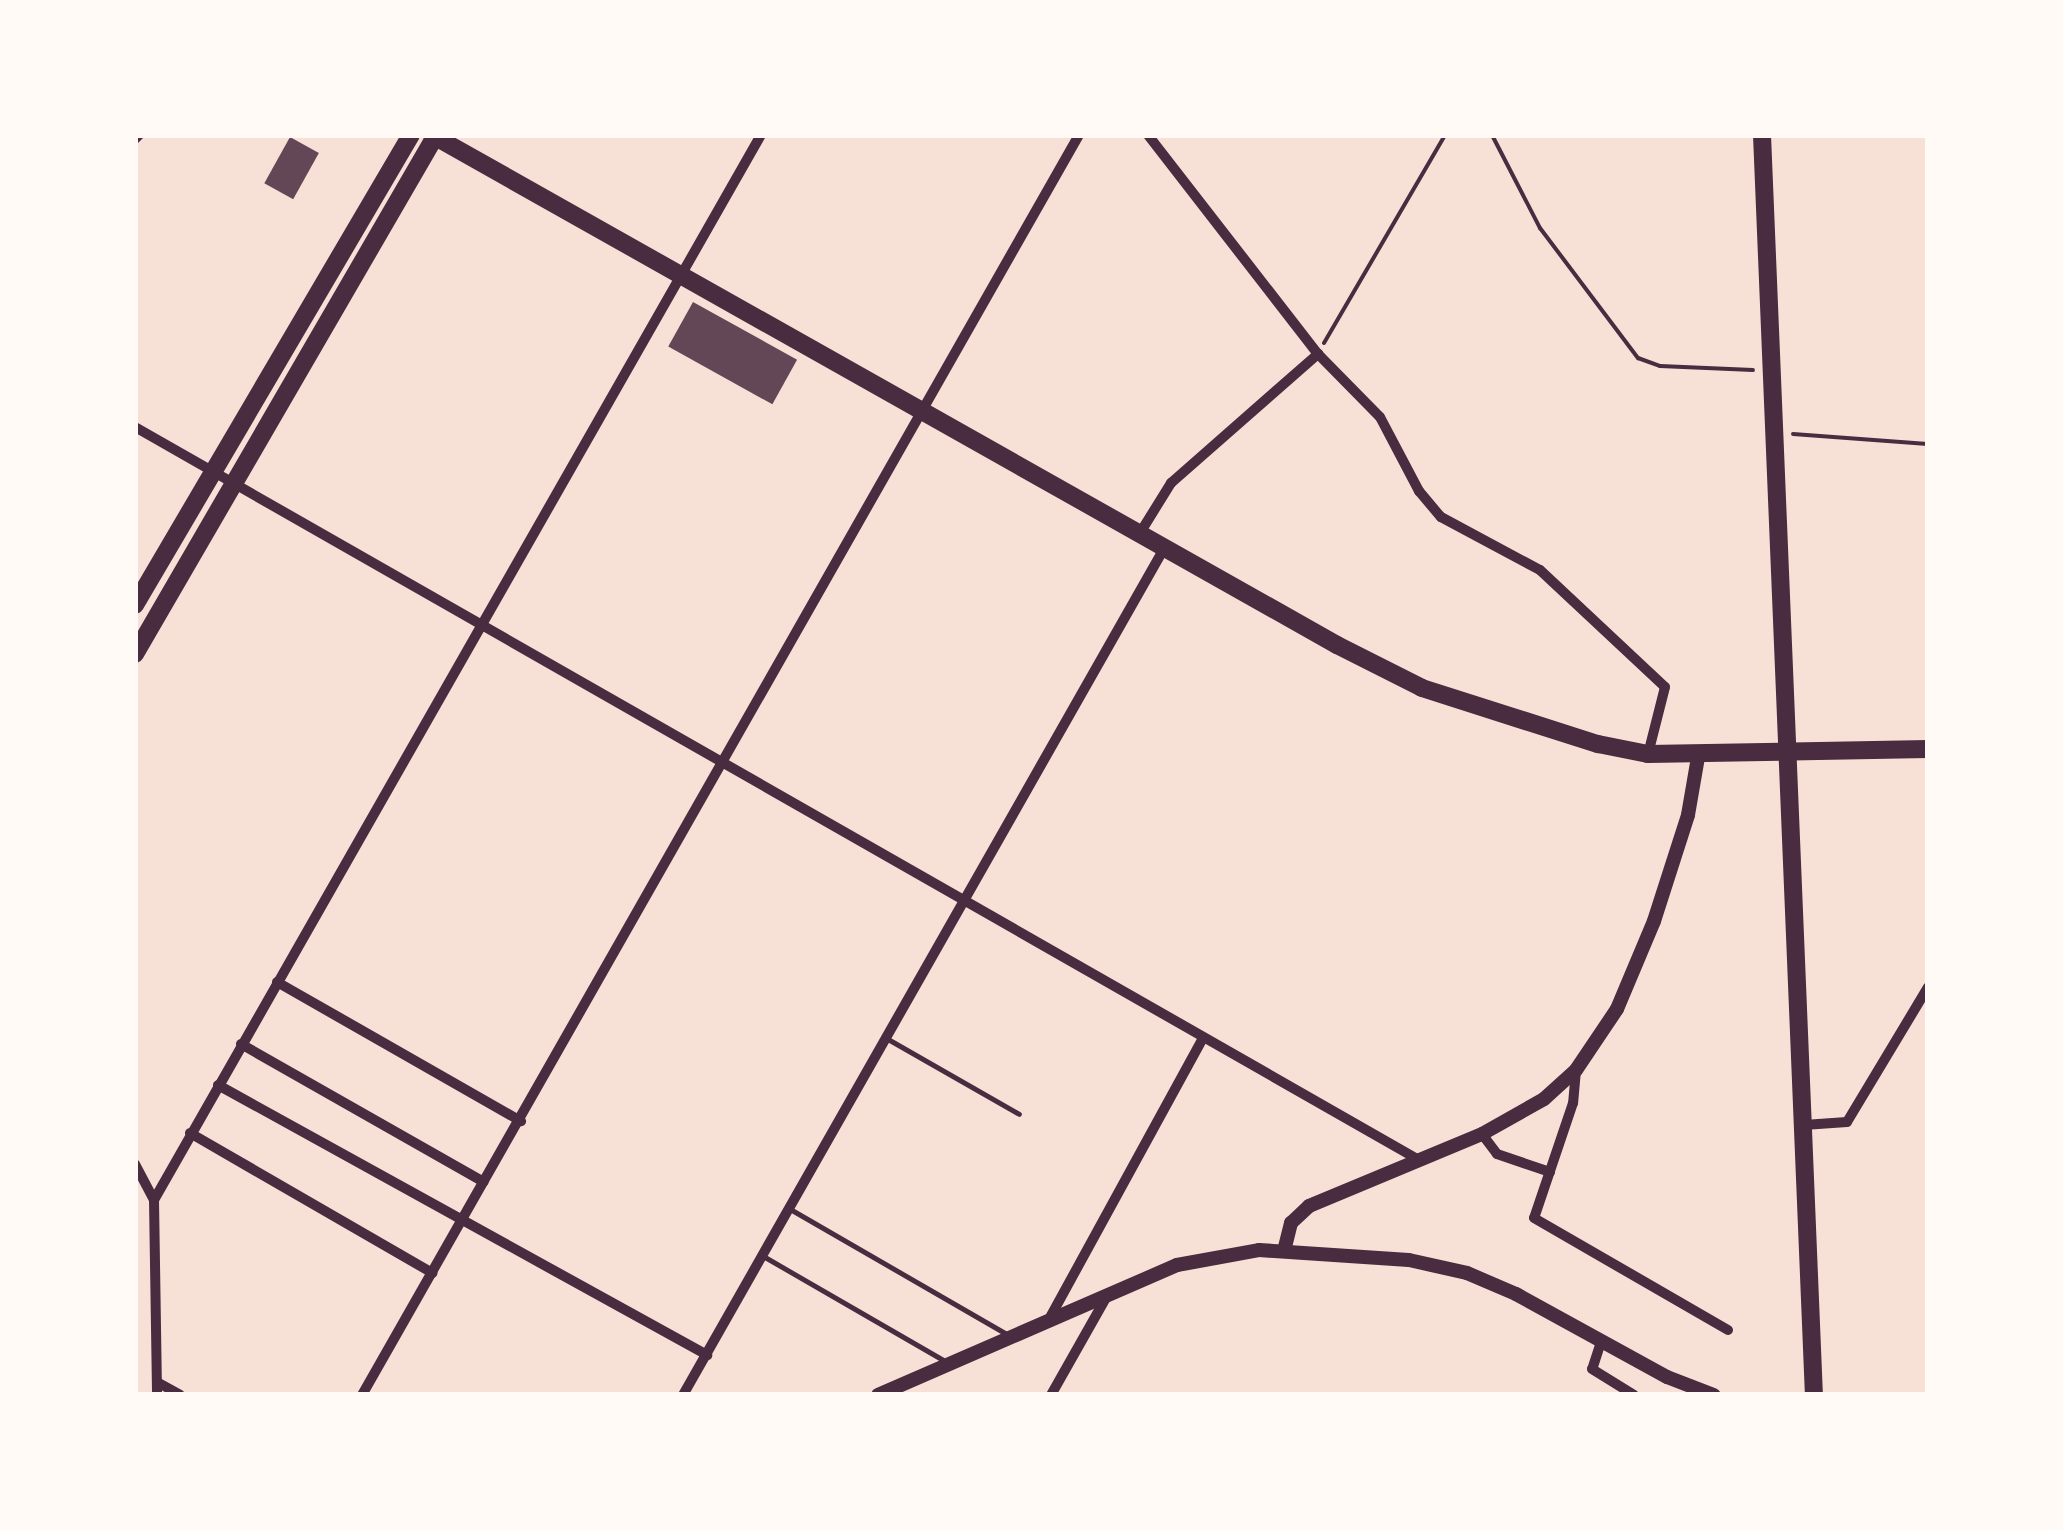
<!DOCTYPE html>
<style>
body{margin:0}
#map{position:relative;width:2063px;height:1530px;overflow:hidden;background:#f7e1d7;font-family:Arial,sans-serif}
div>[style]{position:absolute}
.building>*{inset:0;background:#644757;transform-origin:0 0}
.path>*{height:4px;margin:-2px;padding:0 2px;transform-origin:2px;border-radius:2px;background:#4a2c40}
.service>*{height:5px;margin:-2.5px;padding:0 2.5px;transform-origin:2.5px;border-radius:2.5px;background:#4a2c40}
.minor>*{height:10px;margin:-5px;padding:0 5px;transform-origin:5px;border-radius:5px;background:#4a2c40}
.tertiary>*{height:14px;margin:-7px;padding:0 7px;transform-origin:7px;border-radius:7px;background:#4a2c40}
.primary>*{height:18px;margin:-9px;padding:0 9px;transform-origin:9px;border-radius:9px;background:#4a2c40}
span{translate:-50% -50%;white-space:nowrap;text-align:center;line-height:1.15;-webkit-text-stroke:10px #fffaf5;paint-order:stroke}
.frame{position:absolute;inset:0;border:138px solid #fffaf5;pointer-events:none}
</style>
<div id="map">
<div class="building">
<div style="left:290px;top:137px;width:33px;height:53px;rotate:29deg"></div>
<div style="left:693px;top:302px;width:119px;height:51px;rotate:29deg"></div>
</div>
<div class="path">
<div style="left:1492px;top:135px;width:105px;rotate:62.7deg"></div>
<div style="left:1540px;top:228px;width:163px;rotate:53deg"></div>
<div style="left:1638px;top:358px;width:23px;rotate:20deg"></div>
<div style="left:1660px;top:366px;width:93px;rotate:2.5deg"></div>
<div style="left:1324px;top:343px;width:241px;rotate:-59.8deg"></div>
<div style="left:1793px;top:434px;width:135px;rotate:4.2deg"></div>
</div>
<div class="service">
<div style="left:886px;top:1038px;width:153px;rotate:29.7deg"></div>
<div style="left:790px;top:1209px;width:252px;rotate:30deg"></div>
<div style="left:763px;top:1256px;width:214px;rotate:30deg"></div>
</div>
<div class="minor">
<div style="left:1148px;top:135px;width:277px;rotate:52.2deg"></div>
<div style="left:1318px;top:354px;width:88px;rotate:45.5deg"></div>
<div style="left:1380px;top:417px;width:84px;rotate:62.2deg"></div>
<div style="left:1419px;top:491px;width:34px;rotate:50deg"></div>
<div style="left:1441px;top:517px;width:112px;rotate:28.2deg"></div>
<div style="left:1540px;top:570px;width:171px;rotate:43.1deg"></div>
<div style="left:1665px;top:687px;width:69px;rotate:104.2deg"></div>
<div style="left:135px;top:139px;width:6px;rotate:-45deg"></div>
<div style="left:135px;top:427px;width:1478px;rotate:29.72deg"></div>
<div style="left:1140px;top:533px;width:59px;rotate:-58.2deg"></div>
<div style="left:1171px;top:483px;width:196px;rotate:-41.3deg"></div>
<div style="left:277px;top:982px;width:281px;rotate:29.7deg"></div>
<div style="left:241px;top:1044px;width:279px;rotate:29.6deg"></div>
<div style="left:1576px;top:1070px;width:33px;rotate:95deg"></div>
<div style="left:1573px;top:1103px;width:121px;rotate:108.7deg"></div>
<div style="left:1534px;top:1218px;width:224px;rotate:30deg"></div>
<div style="left:218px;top:1085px;width:559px;rotate:28.91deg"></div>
<div style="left:1804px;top:1125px;width:43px;rotate:-4deg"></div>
<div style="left:1847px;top:1122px;width:157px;rotate:-59deg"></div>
<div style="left:190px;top:1133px;width:280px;rotate:30deg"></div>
<div style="left:1482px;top:1134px;width:25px;rotate:53deg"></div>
<div style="left:1497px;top:1154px;width:56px;rotate:18.8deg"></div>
<div style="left:135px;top:1164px;width:41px;rotate:62.2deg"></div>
<div style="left:154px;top:1200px;width:195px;rotate:89.1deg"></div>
<div style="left:154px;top:1200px;width:1226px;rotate:-60.32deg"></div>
<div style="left:1047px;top:1323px;width:325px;rotate:-61.3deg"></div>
<div style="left:1601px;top:1342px;width:28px;rotate:108deg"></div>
<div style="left:1592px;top:1369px;width:49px;rotate:31.8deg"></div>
<div style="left:157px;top:1382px;width:26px;rotate:29deg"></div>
<div style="left:362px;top:1395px;width:1450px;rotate:-60.36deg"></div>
<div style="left:683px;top:1395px;width:975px;rotate:-60.39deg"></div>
<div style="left:1051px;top:1395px;width:114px;rotate:-60.5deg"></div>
</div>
<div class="tertiary">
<div style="left:1284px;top:1251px;width:29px;rotate:-76deg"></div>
<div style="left:1291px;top:1223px;width:25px;rotate:-43deg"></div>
<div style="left:1309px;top:1206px;width:187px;rotate:-22.6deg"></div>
<div style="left:1482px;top:1134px;width:71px;rotate:-29.4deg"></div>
<div style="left:1544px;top:1099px;width:43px;rotate:-42.2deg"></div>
<div style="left:1576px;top:1070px;width:73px;rotate:-56.1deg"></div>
<div style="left:1617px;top:1009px;width:95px;rotate:-67.2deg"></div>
<div style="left:1654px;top:921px;width:111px;rotate:-72.2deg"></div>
<div style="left:1688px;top:815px;width:59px;rotate:-80.2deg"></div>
<div style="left:878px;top:1395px;width:326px;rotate:-23.5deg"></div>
<div style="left:1177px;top:1265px;width:83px;rotate:-10.4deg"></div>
<div style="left:1259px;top:1250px;width:150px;rotate:3.8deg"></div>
<div style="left:1409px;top:1260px;width:59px;rotate:12.6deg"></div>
<div style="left:1467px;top:1273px;width:53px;rotate:23.2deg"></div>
<div style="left:1516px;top:1294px;width:172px;rotate:28.8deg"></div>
<div style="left:1667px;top:1377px;width:50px;rotate:21deg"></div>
</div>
<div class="primary">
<div style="left:432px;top:135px;width:1039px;rotate:29.4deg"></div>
<div style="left:1337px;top:645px;width:95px;rotate:26.8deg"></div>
<div style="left:1422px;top:688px;width:185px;rotate:17.7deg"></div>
<div style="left:1598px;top:744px;width:51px;rotate:11.3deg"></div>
<div style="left:1648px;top:754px;width:280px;rotate:-1deg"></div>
<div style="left:1762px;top:135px;width:1261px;rotate:87.64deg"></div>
<div style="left:135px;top:605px;width:545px;rotate:-59.58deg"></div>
<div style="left:135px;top:654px;width:600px;rotate:-59.89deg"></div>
</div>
<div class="frame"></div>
</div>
